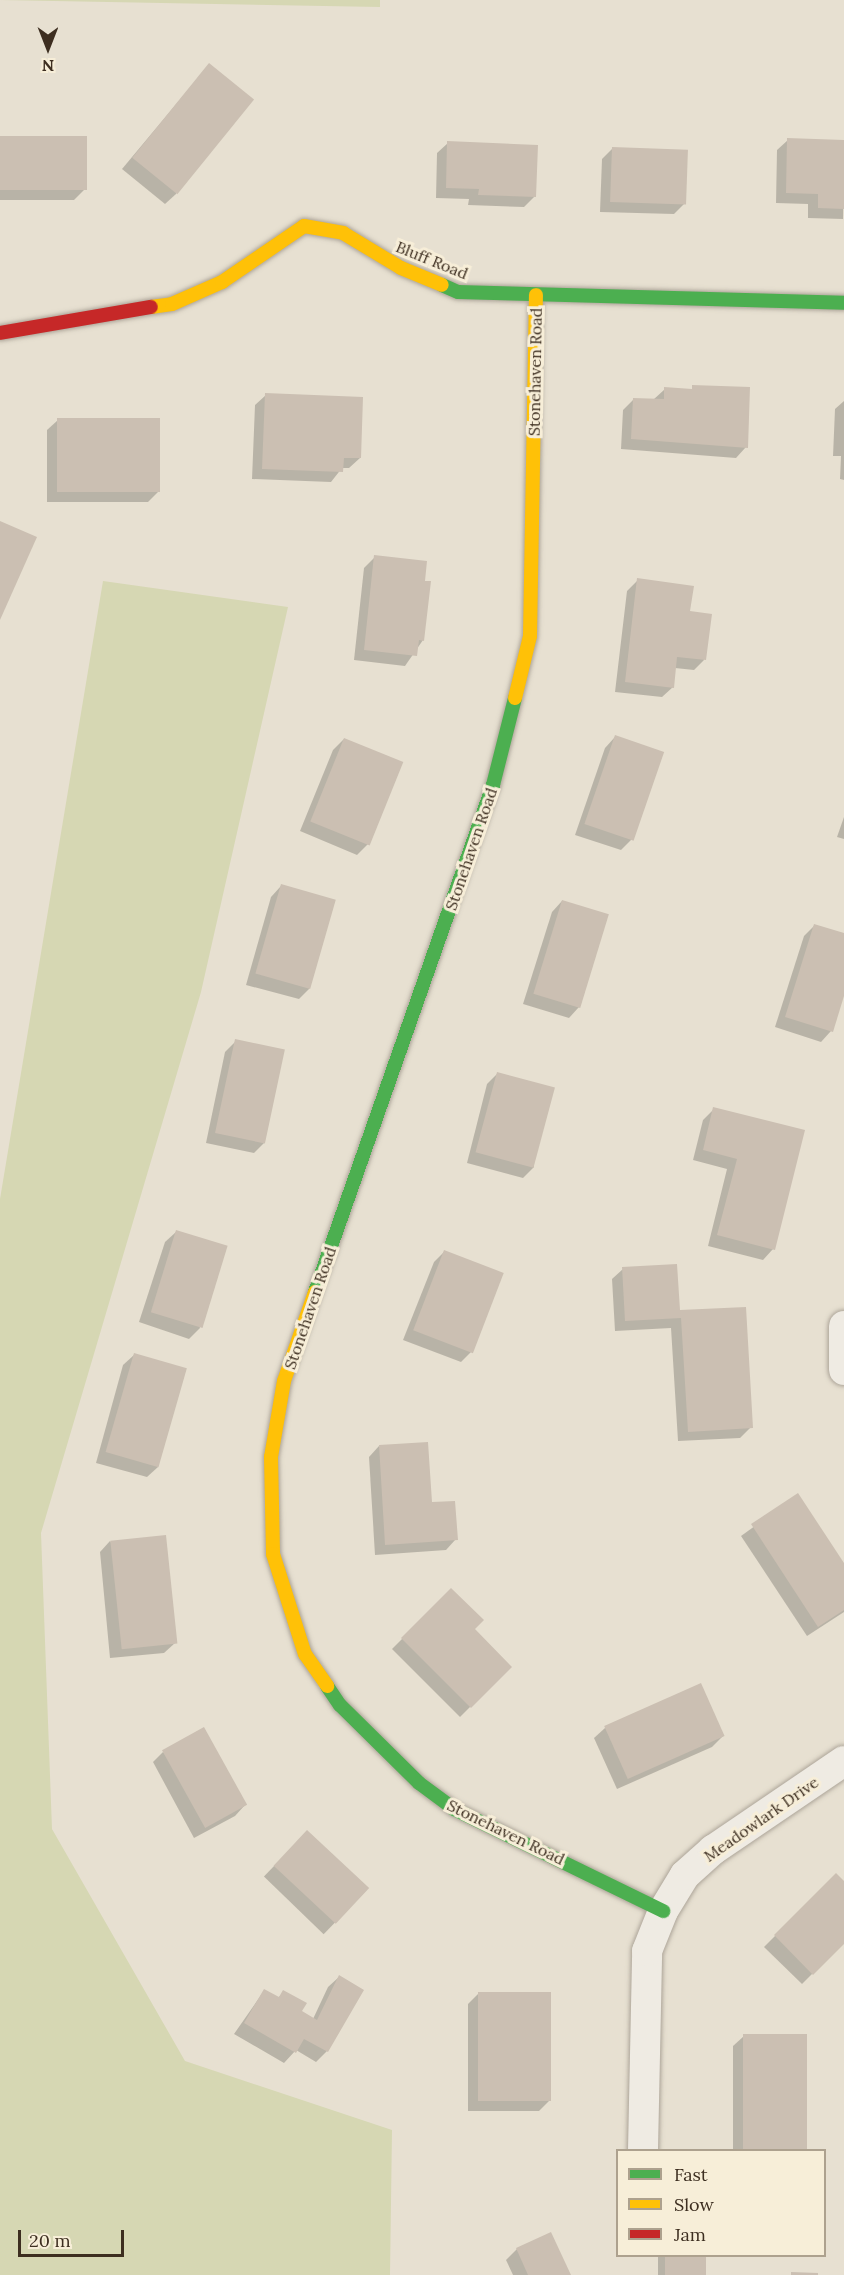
<!DOCTYPE html>
<style>
body{margin:0}
#map{position:relative;width:844px;height:2275px;overflow:hidden;background:#e7e0d1;font-family:Lora,serif}
div>[style]{position:absolute}
.green>*{inset:0;background:#d6d7b3}
.shadow>*{inset:0;background:#0003;transform-origin:0 0}
.building>*{inset:0;background:#cbbfb2;transform-origin:0 0}
.roads{filter:drop-shadow(0 0 2px #ada599) drop-shadow(0 0 2px #ada599)}
.street>*{height:30px;margin:-15px;padding:0 15px;transform-origin:15px;border-radius:15px;background:#efebe3}
.fast>*{height:14px;margin:-7px;padding:0 7px;transform-origin:7px;border-radius:7px;background:#4caf50}
.slow>*{height:14px;margin:-7px;padding:0 7px;transform-origin:7px;border-radius:7px;background:#ffc107}
.jam>*{height:14px;margin:-7px;padding:0 7px;transform-origin:7px;border-radius:7px;background:#c62828}
span{translate:-50% -50%;white-space:nowrap;text-align:center;line-height:1.15;-webkit-text-stroke:6px #f7eed8;paint-order:stroke}
.street-label{font-size:16px;color:#3d2e20}
.legend{position:absolute;left:616px;top:2149px;width:210px;height:108px;box-sizing:border-box;background:#f7eed8;border:2px solid #ada18e;margin:0;padding:8px 10px;list-style:none;font-size:18px;color:#3d2e20}
.legend li{display:flex;align-items:center;gap:12px;height:30px}
.legend b{width:30px;border:2px solid #ada18e}
.north{position:absolute;left:18px;top:18px;width:60px;height:60px;-webkit-text-stroke:4px #f7eed8;paint-order:stroke;rotate:180deg;font-size:16px;font-weight:700;line-height:24px;text-align:center;color:#3d2e20}
.north::after{content:'';display:block;margin:auto;width:21px;height:27px;background:#3d2e20;clip-path:polygon(50% 0,100% 100%,50% 72%,0 100%)}
.scale{position:absolute;left:18px;top:2230px;width:106px;height:27px;box-sizing:border-box;border:3px solid #3d2e20;border-top:0;padding-left:8px;font-size:18px;line-height:21px;white-space:nowrap;color:#3d2e20;-webkit-text-stroke:4px #f7eed8;paint-order:stroke}
</style>
<div id="map">
<div class="green">
<div style="clip-path:polygon(0 0,380px 0,380px 7px)"></div>
<div style="clip-path:polygon(103px 581px,288px 607px,201px 992px,41px 1533px,52px 1829px,185px 2061px,392px 2130px,390px 2275px,0 2275px,0 1199px)"></div>
</div>
<div class="shadow">
<div style="clip-path:polygon(209px 65px,176px 194px,165px 204px,122px 169px)"></div>
<div style="clip-path:polygon(0 137px,85px 189px,74px 200px,0 200px)"></div>
<div style="clip-path:polygon(788px 140px,844px 141px,843px 219px,808px 218px,808px 204px,776px 203px,777px 150px)"></div>
<div style="clip-path:polygon(448px 143px,535px 196px,524px 207px,468px 205px,469px 199px,436px 198px,437px 153px)"></div>
<div style="clip-path:polygon(613px 148px,685px 203px,674px 214px,600px 212px,602px 159px)"></div>
<div style="clip-path:polygon(665px 389px,748px 389px,746px 447px,736px 458px,621px 449px,623px 410px,633px 400px,653px 400px)"></div>
<div style="clip-path:polygon(266px 395px,360px 458px,349px 468px,342px 468px,331px 482px,252px 479px,255px 405px)"></div>
<div style="clip-path:polygon(844px 401px,844px 480px,840px 479px,841px 456px,833px 456px,835px 409px)"></div>
<div style="clip-path:polygon(58px 420px,158px 492px,148px 502px,47px 502px,47px 430px)"></div>
<div style="clip-path:polygon(375px 557px,423px 640px,405px 666px,354px 660px,364px 568px)"></div>
<div style="clip-path:polygon(638px 580px,689px 612px,704px 660px,694px 670px,675px 668px,673px 687px,662px 697px,615px 692px,627px 591px)"></div>
<div style="clip-path:polygon(615px 737px,632px 839px,621px 850px,575px 835px,605px 748px)"></div>
<div style="clip-path:polygon(344px 739px,368px 844px,357px 855px,300px 831px,333px 750px)"></div>
<div style="clip-path:polygon(844px 817px,844px 839px,837px 837px)"></div>
<div style="clip-path:polygon(281px 886px,334px 901px,309px 989px,299px 999px,246px 985px,271px 897px)"></div>
<div style="clip-path:polygon(562px 901px,579px 1007px,569px 1018px,523px 1004px,552px 912px)"></div>
<div style="clip-path:polygon(814px 926px,844px 935px,844px 991px,831px 1031px,821px 1042px,775px 1027px,804px 936px)"></div>
<div style="clip-path:polygon(236px 1041px,264px 1143px,254px 1153px,206px 1143px,225px 1052px)"></div>
<div style="clip-path:polygon(497px 1074px,534px 1167px,523px 1178px,467px 1163px,487px 1084px)"></div>
<div style="clip-path:polygon(714px 1109px,803px 1131px,773px 1249px,763px 1260px,708px 1246px,727px 1169px,693px 1160px,703px 1120px)"></div>
<div style="clip-path:polygon(176px 1232px,200px 1328px,189px 1339px,139px 1322px,165px 1242px)"></div>
<div style="clip-path:polygon(444px 1252px,471px 1352px,461px 1362px,403px 1340px,434px 1262px)"></div>
<div style="clip-path:polygon(623px 1269px,678px 1312px,751px 1427px,740px 1438px,678px 1441px,671px 1328px,615px 1331px,612px 1279px)"></div>
<div style="clip-path:polygon(134px 1355px,158px 1467px,147px 1477px,96px 1463px,123px 1365px)"></div>
<div style="clip-path:polygon(379px 1446px,456px 1539px,446px 1550px,375px 1555px,369px 1457px)"></div>
<div style="clip-path:polygon(798px 1495px,844px 1566px,844px 1612px,807px 1636px,741px 1536px)"></div>
<div style="clip-path:polygon(110px 1541px,175px 1643px,164px 1653px,110px 1658px,100px 1552px)"></div>
<div style="clip-path:polygon(451px 1590px,473px 1629px,510px 1667px,460px 1717px,392px 1649px)"></div>
<div style="clip-path:polygon(605px 1728px,723px 1736px,712px 1747px,617px 1789px,594px 1738px)"></div>
<div style="clip-path:polygon(163px 1752px,245px 1805px,235px 1816px,194px 1838px,153px 1762px)"></div>
<div style="left:307px;top:1832px;width:83px;height:62px;rotate:44deg"></div>
<div style="clip-path:polygon(836px 1875px,844px 1883px,844px 1942px,802px 1984px,764px 1947px)"></div>
<div style="clip-path:polygon(339px 1977px,362px 1990px,327px 2051px,316px 2062px,296px 2050px,284px 2063px,234px 2034px,264px 1991px,278px 1998px,284px 1992px,300px 2012px,313px 2019px,328px 1987px)"></div>
<div style="clip-path:polygon(479px 1993px,549px 2101px,539px 2111px,468px 2111px,468px 2004px)"></div>
<div style="clip-path:polygon(744px 2036px,805px 2036px,805px 2150px,733px 2150px,733px 2046px)"></div>
<div style="clip-path:polygon(517px 2249px,569px 2275px,513px 2275px,506px 2260px)"></div>
<div style="left:658px;top:2256px;width:47px;height:19px"></div>
</div>
<div class="building">
<div style="left:209px;top:63px;width:58px;height:122px;rotate:39deg"></div>
<div style="left:0;top:136px;width:87px;height:54px"></div>
<div style="clip-path:polygon(787px 138px,844px 140px,844px 209px,818px 208px,818px 194px,786px 193px)"></div>
<div style="clip-path:polygon(447px 141px,538px 145px,536px 197px,478px 195px,479px 189px,446px 188px)"></div>
<div style="left:612px;top:147px;width:76px;height:55px;rotate:2deg"></div>
<div style="clip-path:polygon(692px 385px,750px 387px,748px 448px,631px 439px,633px 398px,664px 399px,664px 387px,692px 389px)"></div>
<div style="clip-path:polygon(265px 393px,363px 397px,361px 458px,344px 458px,343px 472px,262px 469px)"></div>
<div style="left:57px;top:418px;width:103px;height:74px"></div>
<div style="clip-path:polygon(0 521px,37px 537px,0 620px)"></div>
<div style="clip-path:polygon(374px 555px,427px 561px,425px 581px,431px 581px,424px 641px,419px 640px,417px 656px,364px 650px)"></div>
<div style="clip-path:polygon(637px 578px,694px 586px,690px 611px,712px 614px,706px 660px,677px 657px,674px 688px,625px 682px)"></div>
<div style="left:615px;top:735px;width:52px;height:94px;rotate:19deg"></div>
<div style="left:344px;top:738px;width:64px;height:90px;rotate:22deg"></div>
<div style="left:281px;top:884px;width:57px;height:93px;rotate:16deg"></div>
<div style="left:562px;top:900px;width:49px;height:98px;rotate:17deg"></div>
<div style="clip-path:polygon(814px 924px,844px 933px,844px 996px,833px 1032px,785px 1017px)"></div>
<div style="left:235px;top:1039px;width:51px;height:96px;rotate:12deg"></div>
<div style="left:497px;top:1072px;width:60px;height:83px;rotate:15deg"></div>
<div style="clip-path:polygon(713px 1107px,805px 1130px,775px 1250px,717px 1235px,737px 1159px,703px 1150px)"></div>
<div style="left:176px;top:1230px;width:54px;height:86px;rotate:17deg"></div>
<div style="left:444px;top:1250px;width:64px;height:86px;rotate:21deg"></div>
<div style="clip-path:polygon(677px 1264px,680px 1310px,746px 1307px,753px 1428px,688px 1432px,681px 1318px,625px 1321px,622px 1267px)"></div>
<div style="left:134px;top:1353px;width:55px;height:103px;rotate:16deg"></div>
<div style="clip-path:polygon(428px 1442px,432px 1502px,455px 1501px,458px 1540px,385px 1545px,379px 1445px)"></div>
<div style="clip-path:polygon(798px 1493px,844px 1563px,844px 1610px,818px 1627px,751px 1524px)"></div>
<div style="left:166px;top:1535px;width:109px;height:56px;rotate:84deg"></div>
<div style="clip-path:polygon(451px 1588px,484px 1620px,475px 1629px,512px 1667px,471px 1708px,401px 1638px)"></div>
<div style="left:701px;top:1683px;width:58px;height:106px;rotate:66deg"></div>
<div style="left:204px;top:1727px;width:89px;height:48px;rotate:61deg"></div>
<div style="left:307px;top:1830px;width:85px;height:49px;rotate:43deg"></div>
<div style="clip-path:polygon(836px 1873px,844px 1881px,844px 1944px,813px 1975px,774px 1935px)"></div>
<div style="clip-path:polygon(339px 1975px,364px 1990px,328px 2052px,304px 2039px,296px 2053px,244px 2023px,264px 1989px,279px 1997px,283px 1990px,307px 2003px,302px 2011px,317px 2020px)"></div>
<div style="left:478px;top:1992px;width:73px;height:109px"></div>
<div style="left:743px;top:2034px;width:64px;height:116px"></div>
<div style="clip-path:polygon(551px 2232px,571px 2275px,528px 2275px,516px 2248px)"></div>
<div style="left:665px;top:2256px;width:41px;height:19px"></div>
<div style="clip-path:polygon(791px 2272px,818px 2273px,818px 2275px,791px 2275px)"></div>
</div>
<div class="roads">
<div class="street">
<div style="left:844px;top:1326px;width:44px;rotate:90deg"></div>
<div style="left:643px;top:2150px;width:199px;rotate:-88.8deg"></div>
<div style="left:647px;top:1951px;width:43px;rotate:-68.2deg"></div>
<div style="left:663px;top:1911px;width:42px;rotate:-58.6deg"></div>
<div style="left:685px;top:1875px;width:38px;rotate:-42deg"></div>
<div style="left:713px;top:1850px;width:158px;rotate:-34.2deg"></div>
</div>
<div class="fast">
<div style="left:442px;top:285px;width:17px;rotate:24deg"></div>
<div style="left:458px;top:292px;width:386px;rotate:1.6deg"></div>
<div style="left:315px;top:1292px;width:537px;rotate:-70.65deg"></div>
<div style="left:493px;top:785px;width:90px;rotate:-75.8deg"></div>
<div style="left:327px;top:1686px;width:23px;rotate:56deg"></div>
<div style="left:340px;top:1705px;width:111px;rotate:44.6deg"></div>
<div style="left:419px;top:1783px;width:44px;rotate:36.6deg"></div>
<div style="left:454px;top:1809px;width:233px;rotate:26deg"></div>
</div>
<div class="slow">
<div style="left:151px;top:307px;width:21px;rotate:-8deg"></div>
<div style="left:172px;top:304px;width:55px;rotate:-23.7deg"></div>
<div style="left:222px;top:282px;width:99px;rotate:-34.3deg"></div>
<div style="left:304px;top:226px;width:40px;rotate:10deg"></div>
<div style="left:343px;top:233px;width:68px;rotate:31.1deg"></div>
<div style="left:401px;top:268px;width:44px;rotate:22.5deg"></div>
<div style="left:515px;top:698px;width:64px;rotate:-76.4deg"></div>
<div style="left:530px;top:636px;width:341px;rotate:-89deg"></div>
<div style="left:315px;top:1292px;width:94px;rotate:109.2deg"></div>
<div style="left:284px;top:1381px;width:77px;rotate:99.7deg"></div>
<div style="left:271px;top:1457px;width:97px;rotate:88.8deg"></div>
<div style="left:273px;top:1554px;width:105px;rotate:72.3deg"></div>
<div style="left:305px;top:1654px;width:39px;rotate:55deg"></div>
</div>
<div class="jam">
<div style="left:0;top:333px;width:153px;rotate:-9.8deg"></div>
</div>
</div>
<div class="street-label">
<span style="left:432px;top:260px;rotate:22deg">Bluff Road</span>
<span style="left:535px;top:372px;rotate:-89deg">Stonehaven Road</span>
<span style="left:471px;top:849px;rotate:-71deg">Stonehaven Road</span>
<span style="left:310px;top:1308px;rotate:-71deg">Stonehaven Road</span>
<span style="left:761px;top:1819px;rotate:-35deg">Meadowlark Drive</span>
<span style="left:506px;top:1832px;rotate:26deg">Stonehaven Road</span>
</div>
<ul class="legend">
<li><b style="height:8px;background:#4caf50"></b>Fast</li>
<li><b style="height:8px;background:#ffc107"></b>Slow</li>
<li><b style="height:8px;background:#c62828"></b>Jam</li>
</ul>
<div class="north">N</div>
<div class="scale">20 m</div>
</div>
